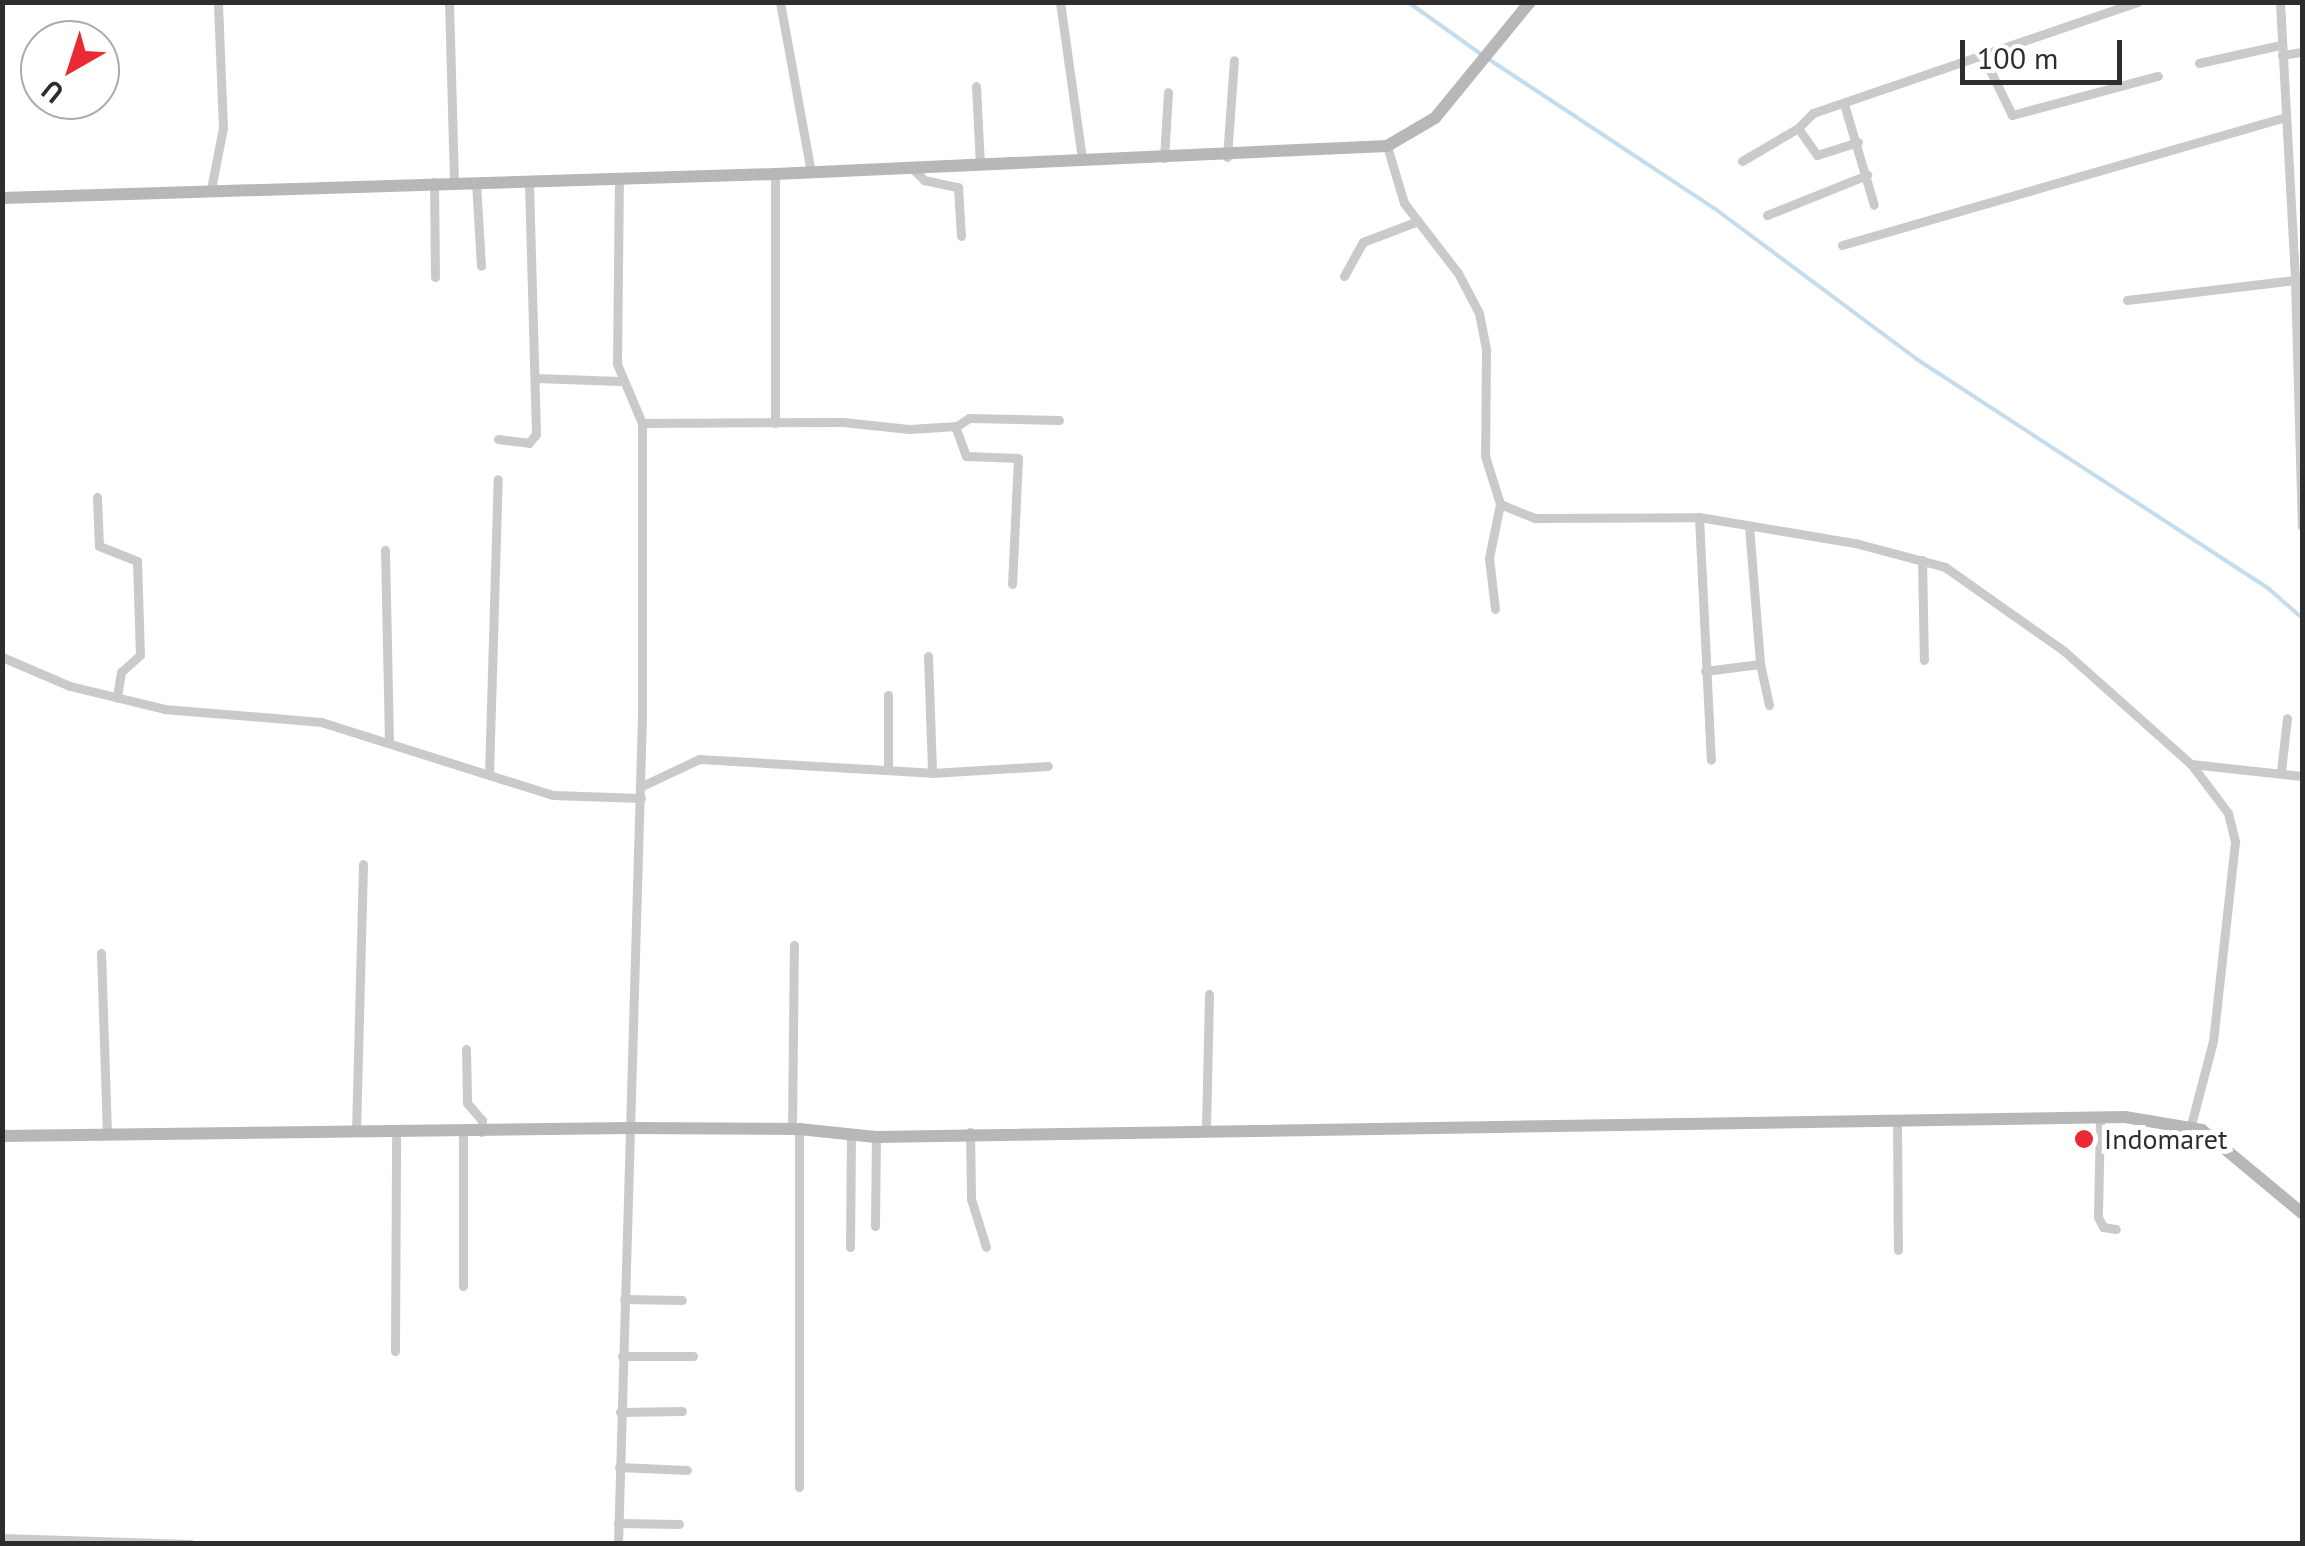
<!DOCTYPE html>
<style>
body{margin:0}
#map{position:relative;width:2305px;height:1546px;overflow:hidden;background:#fff;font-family:"PT Sans",sans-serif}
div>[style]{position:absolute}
.stream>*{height:4px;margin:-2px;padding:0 2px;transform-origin:2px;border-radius:2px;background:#c5dcec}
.street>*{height:9px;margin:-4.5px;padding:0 4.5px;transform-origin:4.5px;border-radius:4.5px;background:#cacaca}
.secondary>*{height:12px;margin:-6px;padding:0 6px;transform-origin:6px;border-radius:6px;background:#b7b7b7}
.dots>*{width:28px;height:28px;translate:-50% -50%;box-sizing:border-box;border:5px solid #fff;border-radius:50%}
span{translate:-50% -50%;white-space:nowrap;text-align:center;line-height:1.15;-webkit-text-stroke:10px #fff;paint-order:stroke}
.poi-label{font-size:28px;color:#2d2d2d}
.left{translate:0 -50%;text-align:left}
.frame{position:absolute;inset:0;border:5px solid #2d2d2d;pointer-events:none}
.north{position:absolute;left:20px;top:20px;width:100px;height:100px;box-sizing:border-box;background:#fff;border:2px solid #ababab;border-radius:50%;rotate:219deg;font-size:28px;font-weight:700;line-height:40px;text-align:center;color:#2d2d2d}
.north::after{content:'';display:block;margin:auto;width:35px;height:45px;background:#e92a33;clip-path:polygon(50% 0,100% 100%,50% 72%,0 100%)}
.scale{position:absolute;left:1960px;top:40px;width:162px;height:45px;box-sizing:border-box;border:5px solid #2d2d2d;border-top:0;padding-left:12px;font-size:30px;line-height:35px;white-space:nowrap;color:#2d2d2d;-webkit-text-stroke:8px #fff;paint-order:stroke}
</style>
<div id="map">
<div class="stream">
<div style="left:1408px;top:2px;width:91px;rotate:35.6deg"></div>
<div style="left:1490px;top:60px;width:268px;rotate:33.5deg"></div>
<div style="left:1714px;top:208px;width:251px;rotate:36.7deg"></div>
<div style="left:1915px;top:358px;width:423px;rotate:33.1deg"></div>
<div style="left:2269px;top:589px;width:44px;rotate:41.3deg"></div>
</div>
<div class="street">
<div style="left:449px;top:2px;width:181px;rotate:88.4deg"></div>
<div style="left:780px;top:2px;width:173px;rotate:79.7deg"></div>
<div style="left:1060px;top:2px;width:159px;rotate:82deg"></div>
<div style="left:2280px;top:2px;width:278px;rotate:86.9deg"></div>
<div style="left:2295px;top:280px;width:8px;rotate:23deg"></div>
<div style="left:1982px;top:54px;width:68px;rotate:63.8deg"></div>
<div style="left:2012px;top:115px;width:151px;rotate:-15deg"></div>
<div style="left:2282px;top:55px;width:20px;rotate:-9deg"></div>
<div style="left:2199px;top:63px;width:84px;rotate:-12.4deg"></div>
<div style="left:976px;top:86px;width:78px;rotate:87.1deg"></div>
<div style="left:1844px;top:104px;width:105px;rotate:73.5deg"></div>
<div style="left:1798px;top:128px;width:21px;rotate:-45deg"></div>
<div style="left:1813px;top:113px;width:343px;rotate:-18.9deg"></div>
<div style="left:1387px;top:146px;width:59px;rotate:73.4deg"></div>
<div style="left:1404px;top:203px;width:88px;rotate:52.4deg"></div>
<div style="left:1458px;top:273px;width:45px;rotate:62.3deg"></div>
<div style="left:1479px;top:313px;width:38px;rotate:79deg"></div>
<div style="left:1486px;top:350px;width:106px;rotate:90.5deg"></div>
<div style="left:1485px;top:456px;width:50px;rotate:72.6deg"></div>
<div style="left:1500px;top:504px;width:38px;rotate:22deg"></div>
<div style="left:1535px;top:518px;width:164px;rotate:-0.3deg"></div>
<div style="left:1699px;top:517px;width:158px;rotate:9.5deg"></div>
<div style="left:1855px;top:543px;width:93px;rotate:14.9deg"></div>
<div style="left:1945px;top:567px;width:146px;rotate:35.2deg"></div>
<div style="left:2064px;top:651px;width:170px;rotate:41.7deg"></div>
<div style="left:2191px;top:764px;width:61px;rotate:52.9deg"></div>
<div style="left:2228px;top:813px;width:30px;rotate:76deg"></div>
<div style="left:2235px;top:842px;width:200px;rotate:96.3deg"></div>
<div style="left:2213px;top:1041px;width:87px;rotate:104.7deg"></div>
<div style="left:1227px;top:157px;width:97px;rotate:-85.9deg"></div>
<div style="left:1164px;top:158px;width:66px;rotate:-86.5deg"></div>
<div style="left:1742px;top:161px;width:65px;rotate:-30.5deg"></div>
<div style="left:1798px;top:128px;width:33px;rotate:55deg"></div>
<div style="left:1817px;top:155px;width:43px;rotate:-17.6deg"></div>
<div style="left:910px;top:166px;width:20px;rotate:45deg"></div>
<div style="left:924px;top:180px;width:35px;rotate:12deg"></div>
<div style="left:958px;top:187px;width:49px;rotate:86.5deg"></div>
<div style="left:434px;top:182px;width:95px;rotate:89.4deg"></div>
<div style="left:476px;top:182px;width:84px;rotate:86.6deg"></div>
<div style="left:211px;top:189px;width:62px;rotate:-78.9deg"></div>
<div style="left:223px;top:128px;width:126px;rotate:-92.3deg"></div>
<div style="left:1767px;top:215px;width:108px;rotate:-21.8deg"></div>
<div style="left:1842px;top:245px;width:459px;rotate:-16.1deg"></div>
<div style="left:1344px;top:276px;width:39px;rotate:-61deg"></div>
<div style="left:1363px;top:242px;width:56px;rotate:-21deg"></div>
<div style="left:2127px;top:300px;width:169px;rotate:-6.8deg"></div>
<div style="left:2295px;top:280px;width:246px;rotate:88.4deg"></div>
<div style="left:536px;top:378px;width:83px;rotate:2.1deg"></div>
<div style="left:642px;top:423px;width:201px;rotate:-0.3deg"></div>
<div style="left:843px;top:422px;width:66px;rotate:6.1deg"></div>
<div style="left:909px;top:429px;width:48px;rotate:-3.6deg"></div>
<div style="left:957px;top:426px;width:14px;rotate:-34deg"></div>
<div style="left:969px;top:418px;width:90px;rotate:1.3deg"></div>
<div style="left:775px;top:423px;width:249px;rotate:-90deg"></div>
<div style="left:955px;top:426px;width:32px;rotate:70deg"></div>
<div style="left:966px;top:456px;width:52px;rotate:2.2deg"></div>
<div style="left:1018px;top:458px;width:126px;rotate:92.7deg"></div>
<div style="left:498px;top:439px;width:31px;rotate:7deg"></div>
<div style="left:529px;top:443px;width:11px;rotate:-52deg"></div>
<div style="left:536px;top:434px;width:254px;rotate:-91.6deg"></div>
<div style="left:97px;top:497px;width:49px;rotate:87.7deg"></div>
<div style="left:99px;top:546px;width:41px;rotate:21.5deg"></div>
<div style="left:137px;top:561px;width:94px;rotate:88.2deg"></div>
<div style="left:140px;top:655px;width:25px;rotate:138deg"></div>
<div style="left:121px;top:672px;width:26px;rotate:99deg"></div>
<div style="left:1699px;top:517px;width:243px;rotate:87.2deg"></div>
<div style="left:1749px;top:526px;width:138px;rotate:85.4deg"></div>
<div style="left:385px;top:550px;width:190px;rotate:88.8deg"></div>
<div style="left:1922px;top:560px;width:100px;rotate:88.9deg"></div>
<div style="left:1495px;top:609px;width:51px;rotate:-96.7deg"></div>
<div style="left:1489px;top:558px;width:55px;rotate:-78.5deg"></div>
<div style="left:928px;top:656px;width:117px;rotate:88deg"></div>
<div style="left:2px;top:657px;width:74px;rotate:23.1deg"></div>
<div style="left:70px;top:686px;width:97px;rotate:13.7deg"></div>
<div style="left:164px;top:709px;width:158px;rotate:4.7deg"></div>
<div style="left:321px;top:722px;width:243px;rotate:17.5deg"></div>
<div style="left:553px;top:795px;width:88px;rotate:2deg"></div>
<div style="left:1705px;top:671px;width:55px;rotate:-7.3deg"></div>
<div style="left:1760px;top:664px;width:42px;rotate:77.6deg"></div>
<div style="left:888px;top:695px;width:72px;rotate:90deg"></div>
<div style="left:2191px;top:764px;width:112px;rotate:6.2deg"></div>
<div style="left:2281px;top:771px;width:53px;rotate:-83.5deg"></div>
<div style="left:489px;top:774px;width:295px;rotate:-88.3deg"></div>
<div style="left:642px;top:786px;width:63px;rotate:-25.3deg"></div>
<div style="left:699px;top:759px;width:233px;rotate:3.4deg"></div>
<div style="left:932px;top:773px;width:116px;rotate:-3.5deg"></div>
<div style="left:101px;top:953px;width:181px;rotate:88.1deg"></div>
<div style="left:466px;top:1049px;width:54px;rotate:88.9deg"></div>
<div style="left:467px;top:1103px;width:23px;rotate:49deg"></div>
<div style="left:482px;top:1120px;width:12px;rotate:95deg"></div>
<div style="left:2100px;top:1118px;width:99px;rotate:91.2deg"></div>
<div style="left:2098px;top:1217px;width:11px;rotate:63deg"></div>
<div style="left:2103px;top:1227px;width:13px;rotate:9deg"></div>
<div style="left:1897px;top:1119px;width:131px;rotate:89.6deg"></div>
<div style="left:1206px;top:1128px;width:134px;rotate:-88.7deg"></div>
<div style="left:792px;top:1129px;width:184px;rotate:-89.4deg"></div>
<div style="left:799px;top:1129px;width:358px;rotate:90deg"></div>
<div style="left:356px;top:1132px;width:268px;rotate:-88.5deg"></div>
<div style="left:970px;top:1132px;width:67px;rotate:89.1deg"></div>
<div style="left:971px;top:1199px;width:50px;rotate:72.6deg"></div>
<div style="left:463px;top:1133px;width:153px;rotate:90deg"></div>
<div style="left:875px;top:1226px;width:89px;rotate:-89.4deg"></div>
<div style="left:850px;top:1247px;width:113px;rotate:-89.5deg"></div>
<div style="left:624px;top:1299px;width:58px;rotate:1deg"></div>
<div style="left:395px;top:1351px;width:218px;rotate:-89.7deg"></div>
<div style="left:622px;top:1356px;width:71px"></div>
<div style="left:620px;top:1412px;width:62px;rotate:-0.9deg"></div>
<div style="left:619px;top:1467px;width:68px;rotate:2.5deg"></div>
<div style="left:618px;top:1523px;width:61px;rotate:0.9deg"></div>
<div style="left:2px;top:1538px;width:189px;rotate:1.8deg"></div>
<div style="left:618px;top:1544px;width:827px;rotate:-88.34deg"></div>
<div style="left:642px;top:717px;width:294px;rotate:-90deg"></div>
<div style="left:642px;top:423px;width:64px;rotate:-113deg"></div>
<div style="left:617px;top:364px;width:186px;rotate:-89.4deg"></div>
</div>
<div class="secondary">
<div style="left:2px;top:198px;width:773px;rotate:-1.78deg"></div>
<div style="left:775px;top:174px;width:613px;rotate:-2.62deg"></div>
<div style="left:1387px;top:146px;width:56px;rotate:-30.3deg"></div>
<div style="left:1435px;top:118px;width:150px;rotate:-50.7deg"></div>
<div style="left:2px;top:1136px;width:628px;rotate:-0.73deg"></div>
<div style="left:630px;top:1128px;width:169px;rotate:0.3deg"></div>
<div style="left:799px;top:1129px;width:77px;rotate:5.9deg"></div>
<div style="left:876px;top:1137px;width:1249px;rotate:-0.92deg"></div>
<div style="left:2125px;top:1117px;width:78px;rotate:9.6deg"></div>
<div style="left:2202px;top:1130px;width:130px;rotate:39.7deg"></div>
</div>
<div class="dots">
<div style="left:2084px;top:1139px;background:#e92a33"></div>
</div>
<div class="poi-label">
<span class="left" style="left:2104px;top:1139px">Indomaret</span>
</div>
<div class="frame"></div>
<div class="north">U</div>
<div class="scale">100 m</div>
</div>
